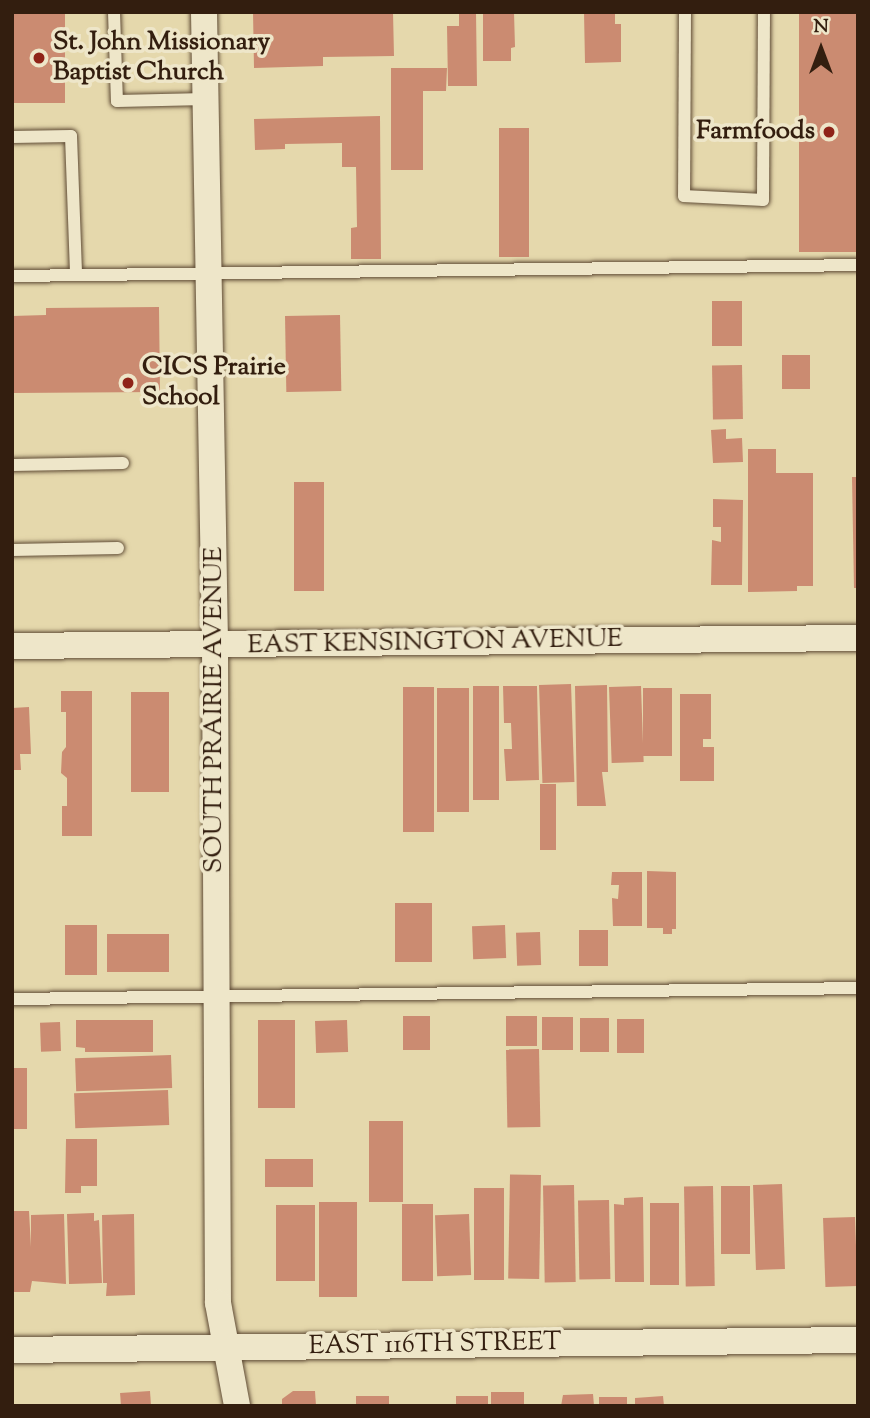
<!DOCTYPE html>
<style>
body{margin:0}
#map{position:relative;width:870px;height:1418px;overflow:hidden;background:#e5d8ac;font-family:"Sorts Mill Goudy",serif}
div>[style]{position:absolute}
.building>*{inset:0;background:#cb8b71;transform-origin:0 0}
.roads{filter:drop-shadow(0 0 2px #604c36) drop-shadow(0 0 2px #604c36)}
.service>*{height:12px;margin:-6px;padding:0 6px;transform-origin:6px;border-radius:6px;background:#eee6c9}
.minor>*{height:26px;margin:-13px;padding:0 13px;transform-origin:13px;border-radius:13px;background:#eee6c9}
.dots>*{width:19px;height:19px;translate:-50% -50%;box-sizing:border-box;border:4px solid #eee6c9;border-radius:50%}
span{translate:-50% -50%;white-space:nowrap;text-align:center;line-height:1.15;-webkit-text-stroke:7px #eee6c9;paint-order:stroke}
.poi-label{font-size:26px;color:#331e0f;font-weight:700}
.left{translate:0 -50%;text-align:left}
.right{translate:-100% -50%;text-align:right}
.street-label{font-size:26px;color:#331e0f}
.frame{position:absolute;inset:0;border:14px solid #331e0f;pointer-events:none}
.north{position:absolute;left:786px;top:14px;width:70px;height:70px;-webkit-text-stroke:5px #eee6c9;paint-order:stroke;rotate:0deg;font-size:19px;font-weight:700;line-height:28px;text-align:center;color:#331e0f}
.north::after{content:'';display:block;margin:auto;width:24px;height:32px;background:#331e0f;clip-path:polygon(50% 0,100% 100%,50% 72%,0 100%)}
</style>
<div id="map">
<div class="building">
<div style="left:12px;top:12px;width:53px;height:91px"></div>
<div style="clip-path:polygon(253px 12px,393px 12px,394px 56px,323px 57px,323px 66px,254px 68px)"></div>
<div style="clip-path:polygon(459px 12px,476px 12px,477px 86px,448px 86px,447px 26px,459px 26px)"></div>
<div style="clip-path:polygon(483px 12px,514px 12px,515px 47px,511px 48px,511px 61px,483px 61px)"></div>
<div style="clip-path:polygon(584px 12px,615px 12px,615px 24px,621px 24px,621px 62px,585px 63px)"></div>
<div style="left:799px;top:12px;width:59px;height:240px"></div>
<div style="clip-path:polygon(391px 68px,447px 68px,446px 91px,423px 91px,423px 170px,391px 170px)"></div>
<div style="clip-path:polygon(380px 116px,381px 259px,351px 259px,351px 228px,357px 227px,356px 167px,342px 167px,342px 143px,285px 144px,285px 149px,255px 150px,254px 119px)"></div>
<div style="left:499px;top:128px;width:30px;height:129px"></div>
<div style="left:742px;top:301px;width:45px;height:30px;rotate:90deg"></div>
<div style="clip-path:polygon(159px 307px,160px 392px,12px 393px,12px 316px,46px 315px,46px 308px)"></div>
<div style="left:340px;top:315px;width:76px;height:55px;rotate:89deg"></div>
<div style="left:782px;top:355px;width:28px;height:34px"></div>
<div style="left:742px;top:365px;width:54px;height:30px;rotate:89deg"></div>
<div style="clip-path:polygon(726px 429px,726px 439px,742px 438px,743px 462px,713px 463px,711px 430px)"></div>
<div style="clip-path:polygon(748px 449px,776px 449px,776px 473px,813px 473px,813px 586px,797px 586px,797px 591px,748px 592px)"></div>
<div style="clip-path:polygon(852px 477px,858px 477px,858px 588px,854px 588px)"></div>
<div style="left:294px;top:482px;width:30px;height:109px"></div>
<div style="clip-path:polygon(713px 499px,743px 500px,742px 585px,711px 585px,712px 540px,721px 542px,721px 527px,713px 527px)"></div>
<div style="left:571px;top:684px;width:98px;height:32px;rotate:88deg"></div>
<div style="clip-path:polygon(607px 685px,608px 772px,602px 772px,606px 806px,577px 806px,575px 686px)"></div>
<div style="left:473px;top:686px;width:26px;height:114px"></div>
<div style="clip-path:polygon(503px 686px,537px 686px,539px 780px,506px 781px,504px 749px,512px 749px,511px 723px,504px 723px)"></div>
<div style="left:641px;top:686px;width:76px;height:32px;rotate:88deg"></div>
<div style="left:403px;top:687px;width:31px;height:145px"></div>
<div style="left:469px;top:688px;width:124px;height:32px;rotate:90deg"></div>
<div style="left:643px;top:688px;width:29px;height:68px"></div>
<div style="clip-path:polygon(61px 691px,92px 691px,92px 836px,62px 836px,62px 806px,67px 806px,67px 778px,61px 773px,62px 752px,66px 747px,66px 712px,61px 712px)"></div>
<div style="left:131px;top:692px;width:38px;height:100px"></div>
<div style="clip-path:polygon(680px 694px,711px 694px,711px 739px,703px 739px,703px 747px,714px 747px,714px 781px,680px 781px)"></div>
<div style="clip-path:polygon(29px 707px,31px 754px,20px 754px,21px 770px,12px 770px,12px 708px)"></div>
<div style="left:540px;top:784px;width:16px;height:66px"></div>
<div style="clip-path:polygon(647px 871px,676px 872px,676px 929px,672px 929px,672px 934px,663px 934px,663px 928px,647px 928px)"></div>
<div style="clip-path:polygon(612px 872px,642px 872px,642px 926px,613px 926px,612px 898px,618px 899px,619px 885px,611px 885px)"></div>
<div style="left:395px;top:903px;width:37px;height:59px"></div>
<div style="left:65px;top:925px;width:32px;height:50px"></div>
<div style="left:505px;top:925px;width:33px;height:33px;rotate:88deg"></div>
<div style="left:579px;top:930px;width:29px;height:36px"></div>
<div style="left:540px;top:932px;width:33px;height:24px;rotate:88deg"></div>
<div style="left:107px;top:934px;width:62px;height:38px"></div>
<div style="left:430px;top:1016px;width:34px;height:27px;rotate:90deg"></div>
<div style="left:537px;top:1016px;width:30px;height:31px;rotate:90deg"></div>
<div style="left:542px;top:1017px;width:31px;height:33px"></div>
<div style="left:609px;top:1018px;width:34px;height:29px;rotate:90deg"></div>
<div style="left:644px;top:1019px;width:34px;height:27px;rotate:90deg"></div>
<div style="clip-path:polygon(76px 1020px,153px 1020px,153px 1052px,85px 1052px,85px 1048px,76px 1047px)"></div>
<div style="left:258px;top:1020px;width:37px;height:88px"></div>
<div style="left:347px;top:1020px;width:32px;height:32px;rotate:88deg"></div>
<div style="left:60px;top:1022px;width:29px;height:20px;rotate:88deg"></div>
<div style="left:539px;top:1049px;width:78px;height:33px;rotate:89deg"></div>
<div style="left:171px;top:1055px;width:33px;height:96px;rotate:88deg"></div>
<div style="left:12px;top:1068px;width:15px;height:61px"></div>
<div style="left:168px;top:1090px;width:35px;height:94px;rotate:88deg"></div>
<div style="left:369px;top:1121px;width:34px;height:81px"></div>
<div style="clip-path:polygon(66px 1139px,97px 1139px,97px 1186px,81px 1186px,81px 1193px,65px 1193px)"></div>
<div style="left:265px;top:1159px;width:48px;height:28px"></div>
<div style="left:541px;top:1175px;width:104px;height:31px;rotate:91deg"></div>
<div style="left:782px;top:1184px;width:85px;height:29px;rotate:88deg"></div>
<div style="left:574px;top:1185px;width:97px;height:31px;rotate:89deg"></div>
<div style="left:713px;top:1186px;width:100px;height:29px;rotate:89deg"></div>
<div style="left:721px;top:1186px;width:29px;height:68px"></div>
<div style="left:474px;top:1188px;width:30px;height:92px"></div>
<div style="clip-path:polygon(643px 1197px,644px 1282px,615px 1282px,614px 1204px,624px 1205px,624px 1198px)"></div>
<div style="left:609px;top:1200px;width:79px;height:31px;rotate:89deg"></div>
<div style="left:319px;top:1202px;width:38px;height:95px"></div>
<div style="left:650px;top:1203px;width:29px;height:82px"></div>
<div style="left:402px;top:1204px;width:31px;height:77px"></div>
<div style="left:276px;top:1205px;width:39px;height:76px"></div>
<div style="clip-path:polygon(12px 1211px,29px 1211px,31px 1247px,31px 1215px,64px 1214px,66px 1284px,32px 1281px,30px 1292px,12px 1292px)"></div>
<div style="clip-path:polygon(94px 1213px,94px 1221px,99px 1220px,102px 1283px,69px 1284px,67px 1214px)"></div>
<div style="clip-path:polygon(134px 1214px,135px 1295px,106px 1296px,107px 1283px,103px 1283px,102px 1215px)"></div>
<div style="left:469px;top:1214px;width:61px;height:34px;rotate:88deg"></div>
<div style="left:855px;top:1217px;width:69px;height:32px;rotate:88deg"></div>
<div style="left:150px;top:1391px;width:15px;height:30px;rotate:86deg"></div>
<div style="clip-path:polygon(293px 1391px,315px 1391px,316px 1406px,282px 1406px,282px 1399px)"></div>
<div style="left:491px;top:1392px;width:33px;height:14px"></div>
<div style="clip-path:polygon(593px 1394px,594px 1406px,561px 1406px,563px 1395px)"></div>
<div style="left:356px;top:1396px;width:33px;height:10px"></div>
<div style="left:456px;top:1396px;width:32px;height:10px"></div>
<div style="clip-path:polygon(663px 1396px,664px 1406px,635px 1406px,635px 1398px)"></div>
<div style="left:599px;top:1397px;width:28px;height:9px"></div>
</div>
<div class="roads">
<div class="service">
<div style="left:114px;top:12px;width:89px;rotate:88.1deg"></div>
<div style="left:117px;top:101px;width:89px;rotate:-1.3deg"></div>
<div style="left:685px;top:12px;width:184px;rotate:90.3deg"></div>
<div style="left:684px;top:196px;width:79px;rotate:2.9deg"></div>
<div style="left:763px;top:200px;width:188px;rotate:-89.7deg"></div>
<div style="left:12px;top:137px;width:59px;rotate:-1deg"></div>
<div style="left:71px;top:136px;width:139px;rotate:87.9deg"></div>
<div style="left:12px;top:276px;width:846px;rotate:-0.74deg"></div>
<div style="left:12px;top:465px;width:111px;rotate:-1deg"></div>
<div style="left:12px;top:550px;width:106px;rotate:-1.1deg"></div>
<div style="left:12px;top:999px;width:846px;rotate:-0.74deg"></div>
</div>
<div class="minor">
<div style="left:204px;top:12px;width:632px;rotate:89deg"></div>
<div style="left:215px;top:644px;width:659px;rotate:89.74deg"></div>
<div style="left:218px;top:1303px;width:105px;rotate:79.5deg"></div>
<div style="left:12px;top:646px;width:846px;rotate:-0.54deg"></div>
<div style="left:12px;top:1350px;width:846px;rotate:-0.68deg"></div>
</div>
</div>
<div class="dots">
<div style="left:39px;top:58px;background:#8f2418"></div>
<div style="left:829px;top:132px;background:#8f2418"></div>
<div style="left:128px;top:383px;background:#8f2418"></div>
</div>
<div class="poi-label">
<span class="left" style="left:53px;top:58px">St. John Missionary<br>Baptist Church</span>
<span class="right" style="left:815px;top:132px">Farmfoods</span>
<span class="left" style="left:142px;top:383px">CICS Prairie<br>School</span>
</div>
<div class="street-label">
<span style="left:435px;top:643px;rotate:-1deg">EAST KENSINGTON AVENUE</span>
<span style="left:215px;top:710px;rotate:-90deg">SOUTH PRAIRIE AVENUE</span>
<span style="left:435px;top:1345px;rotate:-1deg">EAST 116TH STREET</span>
</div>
<div class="frame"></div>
<div class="north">N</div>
</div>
